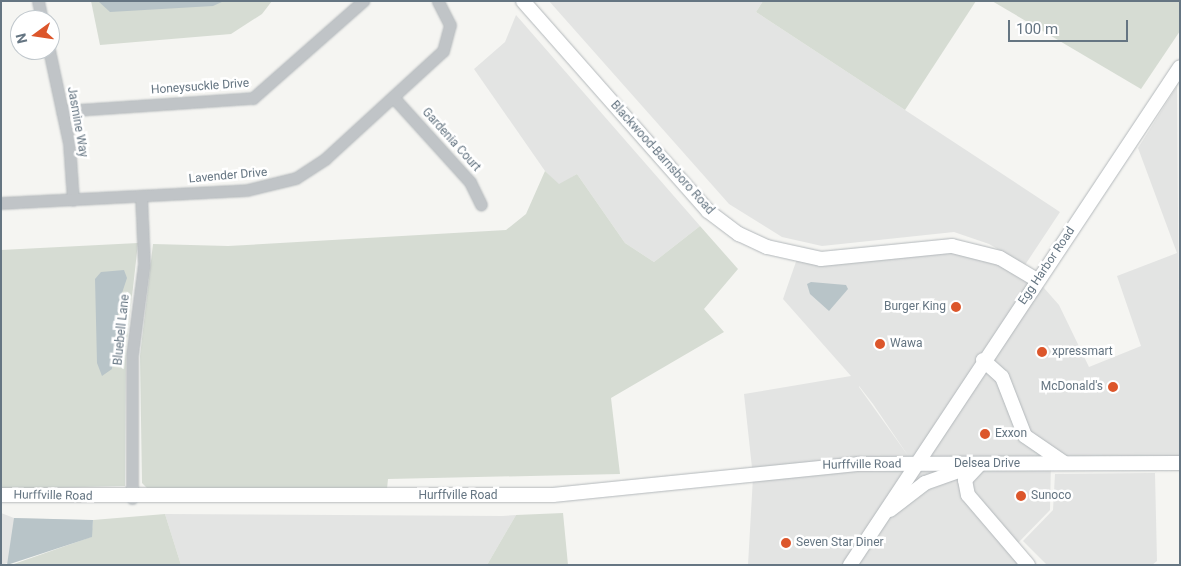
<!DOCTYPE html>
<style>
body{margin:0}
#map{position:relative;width:1181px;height:566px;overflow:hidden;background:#f5f5f2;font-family:Roboto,sans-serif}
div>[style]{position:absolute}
.built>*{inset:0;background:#e3e4e3}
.green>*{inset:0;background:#d6dcd3}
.water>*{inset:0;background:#b8c4c8}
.roads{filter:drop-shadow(0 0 1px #b3b8bb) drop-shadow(0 0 1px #b3b8bb)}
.minor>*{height:11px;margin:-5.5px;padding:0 5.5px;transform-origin:5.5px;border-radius:5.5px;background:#c0c4c7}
.major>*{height:14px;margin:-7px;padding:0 7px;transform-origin:7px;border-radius:7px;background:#fff}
.dots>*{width:14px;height:14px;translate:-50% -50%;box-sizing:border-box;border:2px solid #fff;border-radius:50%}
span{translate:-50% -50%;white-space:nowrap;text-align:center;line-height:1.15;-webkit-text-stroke:5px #fff;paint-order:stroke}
.street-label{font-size:12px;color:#657582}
.poi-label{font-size:12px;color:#657582}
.right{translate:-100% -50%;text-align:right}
.left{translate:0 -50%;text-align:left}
.frame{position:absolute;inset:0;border:2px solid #657582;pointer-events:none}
.north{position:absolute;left:10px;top:10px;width:50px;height:50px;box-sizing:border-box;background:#fff;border:1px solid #c1c8cd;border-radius:50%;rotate:256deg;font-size:14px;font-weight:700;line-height:20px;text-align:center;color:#657582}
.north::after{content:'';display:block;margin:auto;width:18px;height:22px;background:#dc562b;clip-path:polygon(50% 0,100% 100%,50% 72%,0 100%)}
.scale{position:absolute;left:1008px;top:20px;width:120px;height:22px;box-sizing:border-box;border:2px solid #657582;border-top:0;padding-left:6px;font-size:15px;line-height:18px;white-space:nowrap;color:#657582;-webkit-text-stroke:4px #fff;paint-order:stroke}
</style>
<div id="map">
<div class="built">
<div style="clip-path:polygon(549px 1px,763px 1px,756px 12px,1060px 212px,1025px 265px,989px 244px,954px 232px,822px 246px,782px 237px,729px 204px)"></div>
<div style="clip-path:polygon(516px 15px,700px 226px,654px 262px,625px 243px,577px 174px,559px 185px,545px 171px,474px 69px,505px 42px)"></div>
<div style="clip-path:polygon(evenodd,1177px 86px,1180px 457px,1051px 461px,1050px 510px,1017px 544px,1035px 565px,748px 565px,753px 477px,744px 394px,851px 376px,783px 299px,798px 256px,952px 246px,1037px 280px,1059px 305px,1089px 367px,1141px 346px,1117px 276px,1177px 253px,1138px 148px,1177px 86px,859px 386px,873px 404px,909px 457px,859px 387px,859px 386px)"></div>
<div style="clip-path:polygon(1155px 473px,1157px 561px,1152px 565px,1047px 565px,1023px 541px,1053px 510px,1055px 474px)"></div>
<div style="clip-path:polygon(1px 513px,14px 518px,86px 520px,89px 538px,1px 565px)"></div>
<div style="clip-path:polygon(165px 514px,502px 516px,516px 515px,487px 565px,181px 565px)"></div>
</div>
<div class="green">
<div style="clip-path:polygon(91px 1px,272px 1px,262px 14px,231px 34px,100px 45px)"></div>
<div style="clip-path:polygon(763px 1px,976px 1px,905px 110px,756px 12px)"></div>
<div style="clip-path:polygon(992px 1px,1180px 1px,1180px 31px,1141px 89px)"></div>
<div style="clip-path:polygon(545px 171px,559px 184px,577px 174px,625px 243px,654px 262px,700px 226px,738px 269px,704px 309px,724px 332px,611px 398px,620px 474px,388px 479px,387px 489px,149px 490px,142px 483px,140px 356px,153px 244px,228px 246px,506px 230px,526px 214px)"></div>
<div style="clip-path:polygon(138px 243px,126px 350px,125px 486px,1px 489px,1px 250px)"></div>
<div style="clip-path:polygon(563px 513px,568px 565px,487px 565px,516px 515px)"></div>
<div style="clip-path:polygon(165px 514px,181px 565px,11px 565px,91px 537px,93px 520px)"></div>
</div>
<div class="water">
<div style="clip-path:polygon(98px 1px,224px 1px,213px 6px,110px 12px)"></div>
<div style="clip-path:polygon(124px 270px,127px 278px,120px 299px,112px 369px,102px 376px,97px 363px,95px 279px,101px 272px)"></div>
<div style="clip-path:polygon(811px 282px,846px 285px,848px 289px,829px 311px,810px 294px,807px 284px)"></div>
<div style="clip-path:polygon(14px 518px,93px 520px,92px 537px,7px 565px)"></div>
</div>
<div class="roads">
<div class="minor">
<div style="left:38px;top:1px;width:19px;rotate:78deg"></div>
<div style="left:49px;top:50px;width:95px;rotate:77.9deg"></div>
<div style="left:69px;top:143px;width:57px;rotate:86deg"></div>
<div style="left:393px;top:97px;width:115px;rotate:47.8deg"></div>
<div style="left:470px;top:182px;width:25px;rotate:64deg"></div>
<div style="left:62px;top:111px;width:191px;rotate:-3.9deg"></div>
<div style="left:253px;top:98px;width:147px;rotate:-41.4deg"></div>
<div style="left:1px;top:203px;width:246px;rotate:-3deg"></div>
<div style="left:247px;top:190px;width:50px;rotate:-13.8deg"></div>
<div style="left:296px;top:178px;width:35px;rotate:-33deg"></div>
<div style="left:325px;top:159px;width:160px;rotate:-42.5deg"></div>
<div style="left:443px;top:51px;width:27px;rotate:-75deg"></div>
<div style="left:450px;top:25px;width:27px;rotate:-117deg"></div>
<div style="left:132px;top:498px;width:143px;rotate:-90deg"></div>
<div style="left:132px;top:355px;width:92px;rotate:-82.5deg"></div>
<div style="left:144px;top:264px;width:68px;rotate:-92.5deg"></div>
</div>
<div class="major">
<div style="left:523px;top:1px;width:280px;rotate:48.6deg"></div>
<div style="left:708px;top:211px;width:39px;rotate:37deg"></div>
<div style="left:739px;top:234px;width:31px;rotate:25deg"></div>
<div style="left:767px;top:247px;width:55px;rotate:12.5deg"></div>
<div style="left:821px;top:259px;width:132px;rotate:-5.7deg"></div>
<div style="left:952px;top:246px;width:49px;rotate:14deg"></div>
<div style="left:1000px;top:258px;width:43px;rotate:30.7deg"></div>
<div style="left:983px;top:360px;width:25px;rotate:42deg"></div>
<div style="left:1002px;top:377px;width:63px;rotate:68.7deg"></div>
<div style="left:1025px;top:436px;width:46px;rotate:34.4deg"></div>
<div style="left:980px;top:464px;width:22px;rotate:133deg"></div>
<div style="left:965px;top:480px;width:15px;rotate:79deg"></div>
<div style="left:968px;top:495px;width:92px;rotate:49.4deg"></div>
<div style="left:1px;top:495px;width:552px"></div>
<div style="left:553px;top:495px;width:308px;rotate:-5.8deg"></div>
<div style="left:859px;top:464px;width:321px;rotate:-0.2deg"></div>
<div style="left:890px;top:510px;width:44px;rotate:-37.6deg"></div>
<div style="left:925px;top:483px;width:45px;rotate:-19.7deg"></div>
<div style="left:850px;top:565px;width:597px;rotate:-56.47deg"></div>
</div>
</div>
<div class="dots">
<div style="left:956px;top:307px;background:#dc562b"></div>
<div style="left:880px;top:344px;background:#dc562b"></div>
<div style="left:1042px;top:352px;background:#dc562b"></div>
<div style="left:1113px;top:387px;background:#dc562b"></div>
<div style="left:985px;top:434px;background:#dc562b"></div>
<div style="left:1021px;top:496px;background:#dc562b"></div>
<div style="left:786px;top:543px;background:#dc562b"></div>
</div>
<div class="street-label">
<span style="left:200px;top:87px;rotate:-4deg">Honeysuckle Drive</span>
<span style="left:77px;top:122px;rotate:80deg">Jasmine Way</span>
<span style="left:451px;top:140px;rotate:48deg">Gardenia Court</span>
<span style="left:662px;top:158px;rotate:48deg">Blackwood-Barnsboro Road</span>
<span style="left:228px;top:176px;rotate:-5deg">Lavender Drive</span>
<span style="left:1047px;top:266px;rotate:-56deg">Egg Harbor Road</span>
<span style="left:122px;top:330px;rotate:-84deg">Bluebell Lane</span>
<span style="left:987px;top:464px">Delsea Drive</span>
<span style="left:862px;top:465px;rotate:-1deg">Hurffville Road</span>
<span style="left:53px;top:496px;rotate:1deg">Hurffville Road</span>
<span style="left:458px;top:496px">Hurffville Road</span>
</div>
<div class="poi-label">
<span class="right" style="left:946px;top:307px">Burger King</span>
<span class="left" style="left:890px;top:344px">Wawa</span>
<span class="left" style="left:1052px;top:352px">xpressmart</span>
<span class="right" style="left:1103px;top:387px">McDonald's</span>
<span class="left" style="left:995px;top:434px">Exxon</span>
<span class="left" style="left:1031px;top:496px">Sunoco</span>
<span class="left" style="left:796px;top:543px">Seven Star Diner</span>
</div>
<div class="frame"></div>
<div class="north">N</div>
<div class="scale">100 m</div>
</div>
